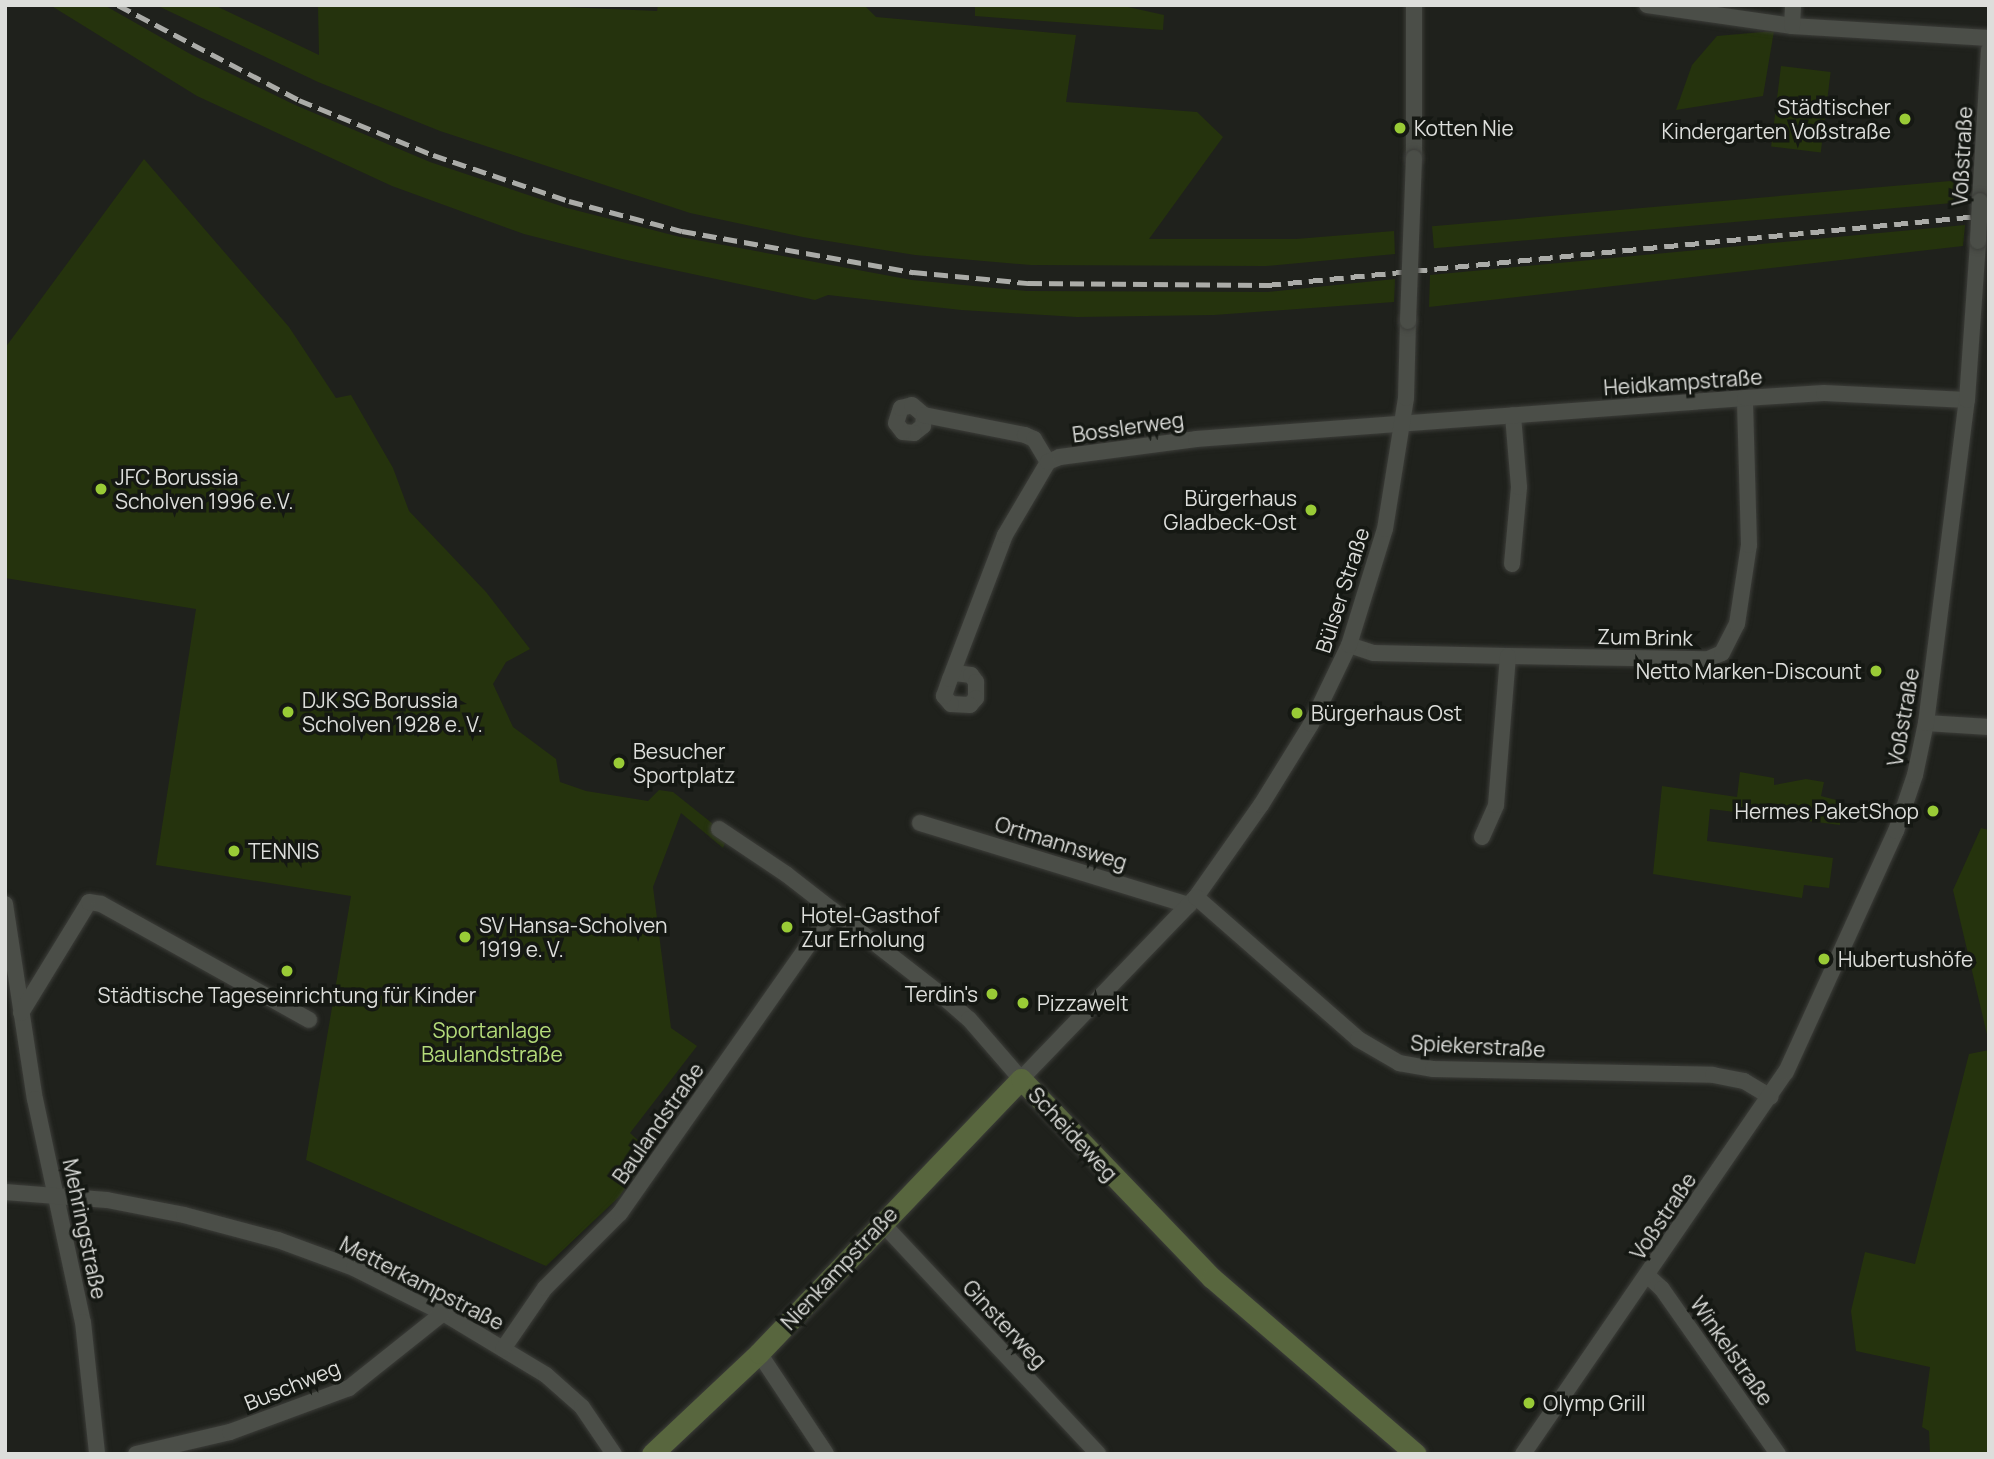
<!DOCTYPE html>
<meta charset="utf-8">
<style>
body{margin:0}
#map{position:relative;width:1994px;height:1459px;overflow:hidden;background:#1f211c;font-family:Manrope,sans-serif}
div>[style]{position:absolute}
.green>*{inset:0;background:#25330d;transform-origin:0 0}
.roads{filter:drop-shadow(0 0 2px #3c3d39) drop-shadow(0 0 2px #3c3d39)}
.street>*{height:16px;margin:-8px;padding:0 8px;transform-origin:8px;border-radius:8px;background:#4b4e48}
.secondary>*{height:21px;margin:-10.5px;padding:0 10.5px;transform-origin:10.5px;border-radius:10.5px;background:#58663e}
.rail>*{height:4.5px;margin-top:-2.25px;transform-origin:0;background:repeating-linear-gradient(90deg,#abaca8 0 14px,transparent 0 21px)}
.bridges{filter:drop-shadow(0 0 2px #3c3d39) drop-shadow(0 0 2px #3c3d39)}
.street-bridge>*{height:16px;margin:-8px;padding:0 8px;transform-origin:8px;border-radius:8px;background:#4b4e48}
.dots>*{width:19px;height:19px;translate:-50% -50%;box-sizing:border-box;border:4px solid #151813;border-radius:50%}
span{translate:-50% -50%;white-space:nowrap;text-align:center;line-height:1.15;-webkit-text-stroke:7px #151813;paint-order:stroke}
.poi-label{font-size:21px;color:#dddedb}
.right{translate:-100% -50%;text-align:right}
.left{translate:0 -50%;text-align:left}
.street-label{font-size:21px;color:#dddedb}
.park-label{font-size:21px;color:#b4db7a}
.frame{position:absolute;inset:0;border:7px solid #dddedb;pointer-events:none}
</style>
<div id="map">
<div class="green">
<div style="clip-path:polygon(50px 5px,104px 5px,192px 55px,295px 105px,430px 162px,567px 208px,680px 237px,912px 280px,1027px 291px,1267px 292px,1395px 279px,1394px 302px,1214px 315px,1077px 317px,961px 310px,828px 295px,815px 300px,622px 259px,524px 234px,392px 186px,197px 96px)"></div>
<div style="clip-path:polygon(156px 5px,214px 5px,319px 55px,318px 5px,520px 5px,657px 11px,658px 5px,864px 5px,876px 17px,1076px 35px,1066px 102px,1197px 112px,1223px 137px,1149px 239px,1296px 239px,1394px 231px,1395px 254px,1266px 266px,1031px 265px,915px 255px,803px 237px,690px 213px,440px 131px,318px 82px)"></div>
<div style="clip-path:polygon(975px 5px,1119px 5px,1164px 15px,1163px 30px,975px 16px)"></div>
<div style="clip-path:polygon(1774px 31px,1763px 96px,1676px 110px,1692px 65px,1717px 36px)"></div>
<div style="left:1781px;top:66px;width:50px;height:81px;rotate:7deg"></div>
<div style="clip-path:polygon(144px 159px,289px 327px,336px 398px,351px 395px,393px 468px,409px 511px,486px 592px,530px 649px,506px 662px,493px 684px,513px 727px,556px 759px,560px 782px,586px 791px,648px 801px,659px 790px,673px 792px,728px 836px,723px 848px,681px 813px,653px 887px,671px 1028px,697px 1046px,630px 1133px,651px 1152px,619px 1197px,546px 1266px,306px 1160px,351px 896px,156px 865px,196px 609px,5px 578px,5px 348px)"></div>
<div style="left:1962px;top:180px;width:22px;height:532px;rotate:85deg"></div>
<div style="clip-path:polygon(1965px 225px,1963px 246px,1429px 307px,1430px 275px)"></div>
<div style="clip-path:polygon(1740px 772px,1774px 778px,1774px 785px,1806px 779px,1824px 782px,1821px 796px,1840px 801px,1840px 825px,1710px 809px,1707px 841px,1833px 858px,1829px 888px,1804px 885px,1802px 898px,1653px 874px,1662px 786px,1737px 797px)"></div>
<div style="clip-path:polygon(1981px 828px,1989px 830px,1989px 1043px,1953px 890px)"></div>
<div style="clip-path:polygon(1989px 1050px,1989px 1454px,1930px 1454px,1929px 1431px,1922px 1427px,1930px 1367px,1856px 1351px,1851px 1311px,1865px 1252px,1915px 1264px,1969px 1054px)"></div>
</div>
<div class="roads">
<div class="street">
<div style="left:1414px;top:5px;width:153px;rotate:90deg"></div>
<div style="left:1647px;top:5px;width:147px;rotate:8.2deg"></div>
<div style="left:1792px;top:26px;width:197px;rotate:3.5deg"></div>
<div style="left:1792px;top:26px;width:21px;rotate:-87deg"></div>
<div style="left:1980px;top:201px;width:151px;rotate:-86.6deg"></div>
<div style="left:924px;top:415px;width:11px;rotate:95deg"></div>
<div style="left:923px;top:426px;width:11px;rotate:142deg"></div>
<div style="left:914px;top:433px;width:11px;rotate:-175deg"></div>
<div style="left:903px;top:432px;width:11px;rotate:-128deg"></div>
<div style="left:896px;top:423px;width:16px;rotate:-72deg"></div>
<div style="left:901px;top:408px;width:11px;rotate:-15deg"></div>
<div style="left:912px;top:405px;width:16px;rotate:40deg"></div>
<div style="left:924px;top:415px;width:103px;rotate:11.2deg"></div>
<div style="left:1025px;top:435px;width:10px;rotate:24deg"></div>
<div style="left:1034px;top:439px;width:27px;rotate:59deg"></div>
<div style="left:1512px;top:564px;width:77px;rotate:-84.8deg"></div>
<div style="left:1519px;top:487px;width:72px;rotate:-94.8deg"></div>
<div style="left:1349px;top:645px;width:26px;rotate:18deg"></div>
<div style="left:1374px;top:653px;width:134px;rotate:1.3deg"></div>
<div style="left:1508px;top:656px;width:200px;rotate:0.9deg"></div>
<div style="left:1708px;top:659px;width:15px;rotate:-23deg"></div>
<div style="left:1722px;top:653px;width:33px;rotate:-63deg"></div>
<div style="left:1737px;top:624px;width:80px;rotate:-81.4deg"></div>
<div style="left:1749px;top:545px;width:147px;rotate:-91.6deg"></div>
<div style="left:955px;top:673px;width:16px;rotate:7deg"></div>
<div style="left:971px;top:675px;width:9px;rotate:54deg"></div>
<div style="left:976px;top:682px;width:16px;rotate:90deg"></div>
<div style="left:976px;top:698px;width:9px;rotate:131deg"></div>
<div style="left:970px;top:705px;width:19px;rotate:-177deg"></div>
<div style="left:951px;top:704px;width:11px;rotate:-131deg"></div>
<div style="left:944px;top:696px;width:18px;rotate:-71deg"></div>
<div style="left:950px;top:679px;width:154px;rotate:-69.1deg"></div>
<div style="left:1005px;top:535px;width:85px;rotate:-59.5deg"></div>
<div style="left:1048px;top:462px;width:13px;rotate:-23deg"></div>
<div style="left:1060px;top:457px;width:137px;rotate:-7.5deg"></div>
<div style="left:1196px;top:439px;width:551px;rotate:-4.27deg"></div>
<div style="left:1745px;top:398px;width:79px;rotate:-3.6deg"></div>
<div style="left:1824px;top:393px;width:143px;rotate:2.8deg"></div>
<div style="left:1926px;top:723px;width:63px;rotate:3.6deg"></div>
<div style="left:920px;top:823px;width:281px;rotate:17deg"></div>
<div style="left:719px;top:829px;width:81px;rotate:33.9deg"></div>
<div style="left:786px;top:874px;width:195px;rotate:37.9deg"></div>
<div style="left:940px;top:994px;width:38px;rotate:41deg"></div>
<div style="left:969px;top:1019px;width:79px;rotate:49.1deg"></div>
<div style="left:1021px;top:1079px;width:252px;rotate:-46.1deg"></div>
<div style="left:1196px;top:897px;width:113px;rotate:-54.8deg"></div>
<div style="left:1261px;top:805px;width:95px;rotate:-58.3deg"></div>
<div style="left:1311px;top:724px;width:88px;rotate:-64.3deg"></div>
<div style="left:1349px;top:645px;width:121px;rotate:-72.8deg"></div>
<div style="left:1385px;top:529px;width:133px;rotate:-80.9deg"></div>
<div style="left:1406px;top:398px;width:77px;rotate:-88.5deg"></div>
<div style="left:1482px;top:837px;width:35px;rotate:-66deg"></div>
<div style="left:1496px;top:805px;width:149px;rotate:-85.4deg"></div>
<div style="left:1196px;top:897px;width:215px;rotate:41.2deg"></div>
<div style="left:1358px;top:1039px;width:48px;rotate:30.3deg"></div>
<div style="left:1399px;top:1063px;width:35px;rotate:10deg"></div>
<div style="left:1433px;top:1069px;width:280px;rotate:1.2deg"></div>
<div style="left:1713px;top:1075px;width:32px;rotate:11deg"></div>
<div style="left:1744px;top:1081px;width:31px;rotate:31deg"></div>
<div style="left:5px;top:904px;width:197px;rotate:81.3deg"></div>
<div style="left:35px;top:1099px;width:228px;rotate:77.9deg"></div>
<div style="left:83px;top:1322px;width:133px;rotate:83.9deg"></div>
<div style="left:21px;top:1013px;width:130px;rotate:-58.5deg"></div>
<div style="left:89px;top:902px;width:12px;rotate:9deg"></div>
<div style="left:101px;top:904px;width:238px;rotate:29.1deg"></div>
<div style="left:5px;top:1192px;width:102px;rotate:4.5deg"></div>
<div style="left:107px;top:1200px;width:78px;rotate:11deg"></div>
<div style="left:184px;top:1215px;width:97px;rotate:14.9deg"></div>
<div style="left:278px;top:1240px;width:81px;rotate:20.2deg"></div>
<div style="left:354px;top:1268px;width:100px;rotate:26.8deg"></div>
<div style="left:443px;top:1313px;width:120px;rotate:31deg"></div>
<div style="left:546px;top:1375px;width:48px;rotate:41.6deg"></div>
<div style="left:582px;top:1407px;width:57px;rotate:55.8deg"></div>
<div style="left:882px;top:1223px;width:316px;rotate:46.9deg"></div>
<div style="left:1648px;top:1276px;width:19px;rotate:43deg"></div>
<div style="left:1662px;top:1289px;width:202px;rotate:54.9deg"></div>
<div style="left:503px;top:1349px;width:74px;rotate:-55.5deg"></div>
<div style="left:545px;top:1288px;width:106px;rotate:-45deg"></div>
<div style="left:620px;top:1213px;width:370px;rotate:-54.9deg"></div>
<div style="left:759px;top:1353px;width:121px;rotate:56.4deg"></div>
<div style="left:136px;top:1454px;width:97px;rotate:-13.2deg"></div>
<div style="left:230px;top:1432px;width:127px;rotate:-20.3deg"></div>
<div style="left:349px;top:1388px;width:120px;rotate:-38.6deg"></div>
<div style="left:1523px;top:1454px;width:464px;rotate:-55.5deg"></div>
<div style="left:1786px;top:1072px;width:265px;rotate:-65.5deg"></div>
<div style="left:1896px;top:831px;width:59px;rotate:-71.3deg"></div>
<div style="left:1915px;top:775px;width:53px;rotate:-78.1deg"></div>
<div style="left:1926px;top:723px;width:326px;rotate:-82.8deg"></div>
<div style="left:1967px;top:400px;width:159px;rotate:-86deg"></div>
</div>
<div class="secondary">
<div style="left:652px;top:1454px;width:147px;rotate:-43.3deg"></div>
<div style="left:759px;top:1353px;width:379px;rotate:-46.3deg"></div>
<div style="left:1021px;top:1079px;width:276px;rotate:46.2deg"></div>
<div style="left:1212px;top:1278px;width:269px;rotate:40.8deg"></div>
</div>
</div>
<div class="rail">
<div style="left:118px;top:5px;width:204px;rotate:27.7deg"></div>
<div style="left:299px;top:100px;width:145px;rotate:22.3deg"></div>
<div style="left:433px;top:155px;width:144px;rotate:18.7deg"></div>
<div style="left:569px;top:201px;width:117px;rotate:14.9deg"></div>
<div style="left:682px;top:231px;width:235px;rotate:10.1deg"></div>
<div style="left:913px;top:272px;width:116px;rotate:5.5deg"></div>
<div style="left:1028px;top:283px;width:239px;rotate:0.5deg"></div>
<div style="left:1267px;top:285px;width:725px;rotate:-5.54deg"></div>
</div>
<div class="bridges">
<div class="street-bridge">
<div style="left:1978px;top:241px;width:40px;rotate:-87.1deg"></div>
<div style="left:1408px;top:321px;width:163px;rotate:-87.9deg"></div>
</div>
</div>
<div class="dots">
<div style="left:1905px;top:119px;background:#99cb36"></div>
<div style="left:1400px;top:128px;background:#99cb36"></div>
<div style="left:101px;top:489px;background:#99cb36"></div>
<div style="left:1311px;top:510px;background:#99cb36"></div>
<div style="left:1876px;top:671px;background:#99cb36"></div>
<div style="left:288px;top:712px;background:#99cb36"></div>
<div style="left:1297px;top:713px;background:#99cb36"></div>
<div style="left:619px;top:763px;background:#99cb36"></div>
<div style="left:1933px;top:811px;background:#99cb36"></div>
<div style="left:234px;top:851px;background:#99cb36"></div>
<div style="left:787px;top:927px;background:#99cb36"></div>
<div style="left:465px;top:937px;background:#99cb36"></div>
<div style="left:1824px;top:959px;background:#99cb36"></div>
<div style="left:287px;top:971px;background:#99cb36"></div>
<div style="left:992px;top:994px;background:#99cb36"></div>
<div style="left:1023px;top:1003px;background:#99cb36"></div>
<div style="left:1529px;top:1403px;background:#99cb36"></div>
</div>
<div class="poi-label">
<span class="right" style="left:1891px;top:119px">Städtischer<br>Kindergarten Voßstraße</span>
<span class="left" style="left:1414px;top:128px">Kotten Nie</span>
<span class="left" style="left:115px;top:489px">JFC Borussia<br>Scholven 1996 e.V.</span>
<span class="right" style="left:1297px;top:510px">Bürgerhaus<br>Gladbeck-Ost</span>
<span class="right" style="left:1862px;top:671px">Netto Marken-Discount</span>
<span class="left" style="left:302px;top:712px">DJK SG Borussia<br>Scholven 1928 e. V.</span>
<span class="left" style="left:1311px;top:713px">Bürgerhaus Ost</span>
<span class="left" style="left:633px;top:763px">Besucher<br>Sportplatz</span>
<span class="right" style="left:1919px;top:811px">Hermes PaketShop</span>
<span class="left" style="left:248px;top:851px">TENNIS</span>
<span class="left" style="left:801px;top:927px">Hotel-Gasthof<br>Zur Erholung</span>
<span class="left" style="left:479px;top:937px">SV Hansa-Scholven<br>1919 e. V.</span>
<span class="left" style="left:1838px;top:959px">Hubertushöfe</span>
<span class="right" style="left:978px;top:994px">Terdin's</span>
<span style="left:287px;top:995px">Städtische Tageseinrichtung für Kinder</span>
<span class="left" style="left:1037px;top:1003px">Pizzawelt</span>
<span class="left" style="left:1543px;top:1403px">Olymp Grill</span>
</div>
<div class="street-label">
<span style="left:1962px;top:156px;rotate:-87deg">Voßstraße</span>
<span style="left:1683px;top:382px;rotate:-4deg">Heidkampstraße</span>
<span style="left:1128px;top:427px;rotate:-8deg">Bosslerweg</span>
<span style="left:1342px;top:590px;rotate:-72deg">Bülser Straße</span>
<span style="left:1645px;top:637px;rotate:1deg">Zum Brink</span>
<span style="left:1903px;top:717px;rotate:-80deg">Voßstraße</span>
<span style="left:1061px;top:843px;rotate:17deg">Ortmannsweg</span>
<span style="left:1478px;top:1046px;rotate:3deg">Spiekerstraße</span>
<span style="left:658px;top:1123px;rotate:-55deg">Baulandstraße</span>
<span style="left:1073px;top:1134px;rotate:47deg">Scheideweg</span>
<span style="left:1663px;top:1216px;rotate:-56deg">Voßstraße</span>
<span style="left:85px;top:1229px;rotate:78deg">Mehringstraße</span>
<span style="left:839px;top:1268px;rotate:-47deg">Nienkampstraße</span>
<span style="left:422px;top:1283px;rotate:27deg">Metterkampstraße</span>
<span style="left:1005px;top:1324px;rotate:47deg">Ginsterweg</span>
<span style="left:1732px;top:1351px;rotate:55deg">Winkelstraße</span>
<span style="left:292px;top:1385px;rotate:-22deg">Buschweg</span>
</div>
<div class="park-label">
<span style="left:492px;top:1042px">Sportanlage<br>Baulandstraße</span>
</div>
<div class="frame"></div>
</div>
